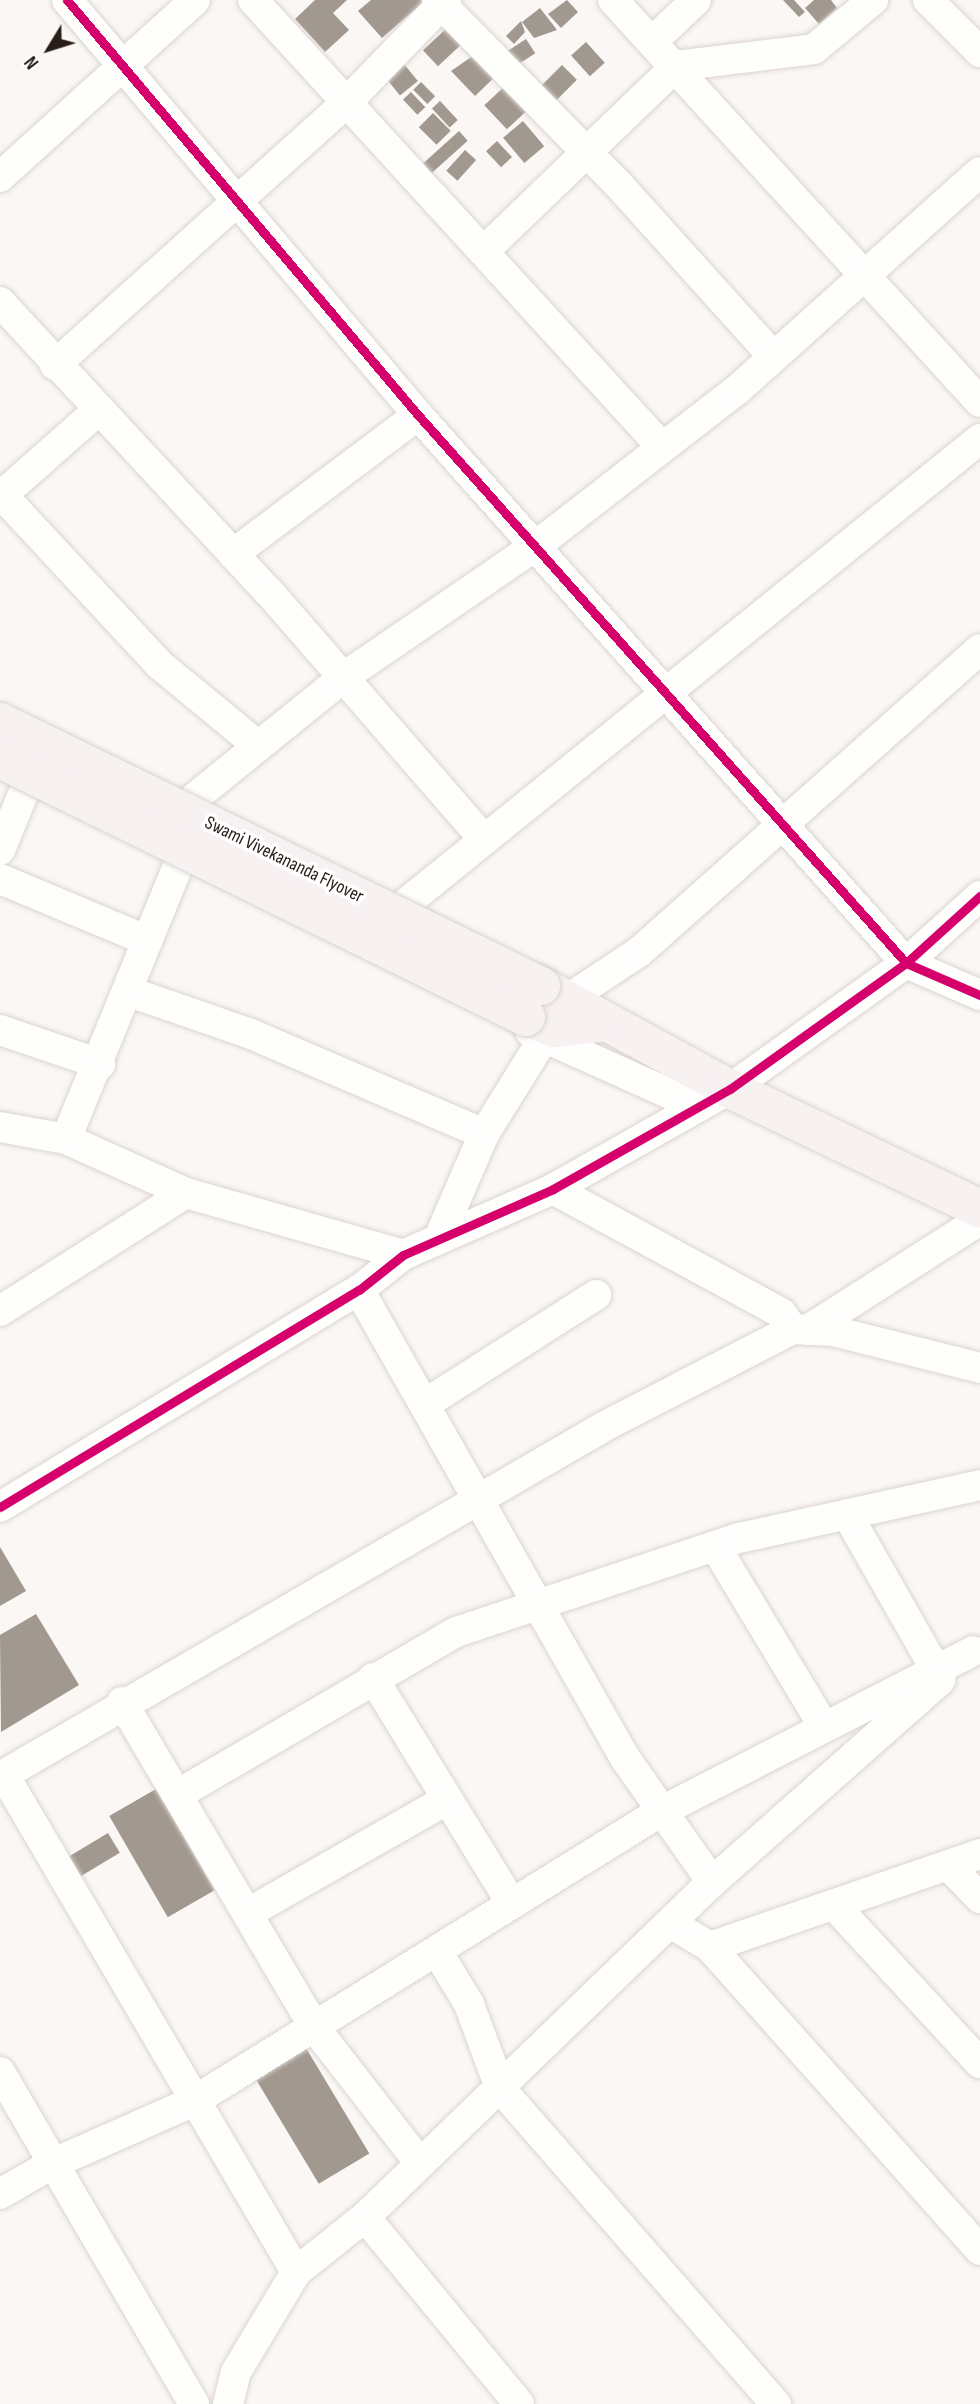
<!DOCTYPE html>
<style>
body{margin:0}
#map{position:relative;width:980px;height:2404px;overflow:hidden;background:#faf7f4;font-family:"Sofia Sans Condensed",sans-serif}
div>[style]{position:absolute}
.building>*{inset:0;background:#a19890;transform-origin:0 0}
.roads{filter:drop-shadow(0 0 2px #dbd4ce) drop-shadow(0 0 2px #dbd4ce)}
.minor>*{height:30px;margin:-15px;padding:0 15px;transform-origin:15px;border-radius:15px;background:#fefefd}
.major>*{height:38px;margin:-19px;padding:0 19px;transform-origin:19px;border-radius:19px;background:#f8f1f2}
.bridges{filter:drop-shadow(0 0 2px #d7d3d1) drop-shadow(0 0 2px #d7d3d1)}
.major-bridge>*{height:38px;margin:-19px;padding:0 19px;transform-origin:19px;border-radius:19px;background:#f8f1f2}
.cycleway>*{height:9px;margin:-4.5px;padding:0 4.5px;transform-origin:4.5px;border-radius:4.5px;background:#d6006c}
span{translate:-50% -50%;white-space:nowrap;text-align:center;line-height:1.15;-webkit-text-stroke:7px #fff;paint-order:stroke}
.street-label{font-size:19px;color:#291e17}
.north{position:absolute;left:14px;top:14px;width:70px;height:70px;-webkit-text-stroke:5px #fff;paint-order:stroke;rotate:232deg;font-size:19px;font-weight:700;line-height:28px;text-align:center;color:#291e17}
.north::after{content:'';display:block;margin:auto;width:24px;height:32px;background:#291e17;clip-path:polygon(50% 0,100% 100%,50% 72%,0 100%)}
</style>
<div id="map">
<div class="building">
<div style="clip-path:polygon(315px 0,347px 0,333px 13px,349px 30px,325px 52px,295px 19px)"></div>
<div style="clip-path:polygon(371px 0,426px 0,382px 38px,358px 11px)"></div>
<div style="clip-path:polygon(567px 0,578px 12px,561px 28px,548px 14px)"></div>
<div style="clip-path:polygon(783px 0,794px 0,805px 12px,799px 17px)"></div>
<div style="clip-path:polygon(814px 0,831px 0,837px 8px,819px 24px,805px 8px)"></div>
<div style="clip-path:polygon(540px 8px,557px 30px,534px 38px,522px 22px)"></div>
<div style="clip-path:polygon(521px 21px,525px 32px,514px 44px,506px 36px)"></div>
<div style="left:450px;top:25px;width:22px;height:37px;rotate:47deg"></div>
<div style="left:526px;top:39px;width:17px;height:23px;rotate:57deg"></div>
<div style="left:586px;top:42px;width:28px;height:20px;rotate:48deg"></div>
<div style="clip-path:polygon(480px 51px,499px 73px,475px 96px,451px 71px)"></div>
<div style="left:404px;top:64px;width:22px;height:23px;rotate:51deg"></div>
<div style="left:562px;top:65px;width:21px;height:30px;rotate:45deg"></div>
<div style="left:421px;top:82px;width:20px;height:11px;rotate:45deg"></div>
<div style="left:507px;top:84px;width:33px;height:31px;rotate:47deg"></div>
<div style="left:411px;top:92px;width:21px;height:11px;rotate:47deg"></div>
<div style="left:440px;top:101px;width:26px;height:11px;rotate:47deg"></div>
<div style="left:433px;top:113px;width:25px;height:20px;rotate:45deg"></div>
<div style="left:523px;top:121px;width:33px;height:26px;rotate:50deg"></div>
<div style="left:459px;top:131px;width:13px;height:51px;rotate:48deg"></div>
<div style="left:497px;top:141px;width:22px;height:15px;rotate:47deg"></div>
<div style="left:465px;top:150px;width:15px;height:28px;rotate:42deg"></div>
<div style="clip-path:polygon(0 1547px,26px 1591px,0 1606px)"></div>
<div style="clip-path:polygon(36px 1614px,79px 1685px,1px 1732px,0 1635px)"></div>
<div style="left:156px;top:1789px;width:117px;height:54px;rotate:60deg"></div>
<div style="left:108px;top:1833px;width:23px;height:51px;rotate:59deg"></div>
<div style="left:306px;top:2048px;width:123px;height:59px;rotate:59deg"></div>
</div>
<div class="roads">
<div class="minor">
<div style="left:67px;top:0;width:544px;rotate:49.78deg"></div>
<div style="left:418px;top:415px;width:734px;rotate:48.31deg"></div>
<div style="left:906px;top:963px;width:81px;rotate:23.4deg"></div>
<div style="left:253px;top:0;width:604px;rotate:47.55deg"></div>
<div style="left:437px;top:0;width:258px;rotate:45.5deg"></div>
<div style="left:618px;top:184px;width:232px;rotate:48deg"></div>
<div style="left:613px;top:0;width:544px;rotate:47.61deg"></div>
<div style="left:928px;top:0;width:74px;rotate:45deg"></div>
<div style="left:653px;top:41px;width:59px;rotate:-43.6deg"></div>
<div style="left:0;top:177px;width:263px;rotate:-42.2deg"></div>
<div style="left:484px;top:251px;width:267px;rotate:-43.9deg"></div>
<div style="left:676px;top:66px;width:139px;rotate:-7deg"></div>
<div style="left:814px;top:49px;width:77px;rotate:-39.7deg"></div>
<div style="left:0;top:302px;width:396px;rotate:47.2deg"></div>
<div style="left:269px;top:592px;width:326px;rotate:49deg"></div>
<div style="left:55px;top:365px;width:394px;rotate:-42deg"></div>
<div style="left:348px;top:101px;width:141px;rotate:-45.9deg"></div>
<div style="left:2px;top:495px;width:232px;rotate:47.1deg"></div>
<div style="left:160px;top:665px;width:124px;rotate:39.5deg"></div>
<div style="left:0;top:497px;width:128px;rotate:-41.5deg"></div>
<div style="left:233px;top:554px;width:231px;rotate:-36.9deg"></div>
<div style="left:166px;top:821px;width:229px;rotate:-39deg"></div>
<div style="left:344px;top:677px;width:234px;rotate:-34.4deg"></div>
<div style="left:537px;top:545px;width:253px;rotate:-37.8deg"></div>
<div style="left:737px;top:390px;width:326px;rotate:-41.9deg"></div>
<div style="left:0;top:850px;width:68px;rotate:-67.6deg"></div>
<div style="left:0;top:879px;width:160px;rotate:22.7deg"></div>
<div style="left:379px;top:925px;width:773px;rotate:-38.96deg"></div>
<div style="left:127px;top:991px;width:131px;rotate:19.1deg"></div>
<div style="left:251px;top:1034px;width:254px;rotate:23.2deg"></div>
<div style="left:0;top:1030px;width:106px;rotate:18.8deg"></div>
<div style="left:530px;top:1031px;width:185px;rotate:24.2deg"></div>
<div style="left:0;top:1127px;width:67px;rotate:10.3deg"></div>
<div style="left:66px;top:1139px;width:132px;rotate:24.2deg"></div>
<div style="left:186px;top:1193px;width:226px;rotate:15.9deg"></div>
<div style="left:66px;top:1139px;width:300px;rotate:-67.7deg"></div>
<div style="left:553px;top:1189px;width:260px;rotate:28.5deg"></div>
<div style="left:781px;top:1313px;width:20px;rotate:53deg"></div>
<div style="left:439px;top:1238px;width:113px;rotate:-66.6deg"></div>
<div style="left:484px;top:1134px;width:159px;rotate:-58.1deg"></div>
<div style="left:568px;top:999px;width:85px;rotate:-33.5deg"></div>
<div style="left:639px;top:952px;width:456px;rotate:-41.6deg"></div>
<div style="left:359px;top:1290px;width:538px;rotate:60.39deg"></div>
<div style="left:625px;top:1758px;width:151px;rotate:54.9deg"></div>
<div style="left:0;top:1311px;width:220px;rotate:-32.4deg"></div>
<div style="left:808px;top:1330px;width:204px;rotate:-32.6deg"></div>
<div style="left:425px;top:1404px;width:203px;rotate:-32.5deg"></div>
<div style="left:0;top:1507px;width:419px;rotate:-31.2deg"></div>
<div style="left:359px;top:1290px;width:56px;rotate:-38.5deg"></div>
<div style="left:403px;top:1255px;width:164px;rotate:-23.7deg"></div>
<div style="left:553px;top:1189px;width:203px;rotate:-29.5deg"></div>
<div style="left:730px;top:1089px;width:216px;rotate:-35.6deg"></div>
<div style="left:906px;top:963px;width:100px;rotate:-42.2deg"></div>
<div style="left:847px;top:1514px;width:180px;rotate:60.3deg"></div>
<div style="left:715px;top:1546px;width:211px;rotate:58.9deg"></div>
<div style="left:373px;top:1678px;width:262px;rotate:58.4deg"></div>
<div style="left:122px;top:1702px;width:379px;rotate:59.4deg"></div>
<div style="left:315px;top:2028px;width:170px;rotate:52.2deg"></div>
<div style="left:4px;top:1775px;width:576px;rotate:59.56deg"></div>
<div style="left:0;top:1777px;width:699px;rotate:-30.12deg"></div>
<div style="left:605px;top:1426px;width:212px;rotate:-27.3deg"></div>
<div style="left:793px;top:1329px;width:40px;rotate:2.9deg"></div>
<div style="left:833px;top:1331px;width:152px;rotate:14.1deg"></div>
<div style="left:177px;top:1795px;width:323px;rotate:-30.3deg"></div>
<div style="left:456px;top:1632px;width:294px;rotate:-18.4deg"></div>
<div style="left:735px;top:1539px;width:251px;rotate:-12.4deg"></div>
<div style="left:949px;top:1866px;width:45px;rotate:45.9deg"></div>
<div style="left:834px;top:1905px;width:215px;rotate:47.3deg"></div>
<div style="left:248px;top:1913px;width:228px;rotate:-29.7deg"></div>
<div style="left:672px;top:1924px;width:44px;rotate:31.2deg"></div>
<div style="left:710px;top:1947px;width:406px;rotate:48.3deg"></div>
<div style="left:710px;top:1947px;width:286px;rotate:-19deg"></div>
<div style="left:438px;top:1953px;width:60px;rotate:58.7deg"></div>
<div style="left:469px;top:2004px;width:90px;rotate:69.7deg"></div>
<div style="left:500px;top:2088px;width:420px;rotate:48.9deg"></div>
<div style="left:0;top:2072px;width:385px;rotate:59.7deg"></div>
<div style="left:0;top:2194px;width:60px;rotate:-30deg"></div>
<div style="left:52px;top:2164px;width:155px;rotate:-23.9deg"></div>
<div style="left:194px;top:2101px;width:548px;rotate:-31.81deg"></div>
<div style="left:660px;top:1812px;width:352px;rotate:-27.2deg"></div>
<div style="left:365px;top:2217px;width:242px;rotate:50.5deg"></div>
<div style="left:228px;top:2404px;width:33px;rotate:-76deg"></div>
<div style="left:236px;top:2372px;width:117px;rotate:-59deg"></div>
<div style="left:296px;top:2272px;width:88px;rotate:-38.6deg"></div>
<div style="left:365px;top:2217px;width:482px;rotate:-44deg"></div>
<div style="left:712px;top:1882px;width:305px;rotate:-41.5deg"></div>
</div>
<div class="major">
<div style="left:541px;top:986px;width:215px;rotate:28.6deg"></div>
<div style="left:730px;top:1089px;width:277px;rotate:25.6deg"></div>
<div style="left:526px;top:1017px;width:30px;rotate:21deg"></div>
<div style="left:554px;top:1028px;width:45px;rotate:-6.3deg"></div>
</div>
</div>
<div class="bridges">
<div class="major-bridge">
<div style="left:0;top:722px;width:602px;rotate:26.01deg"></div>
<div style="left:0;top:759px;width:586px;rotate:26.13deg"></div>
</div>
</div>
<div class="cycleway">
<div style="left:67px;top:0;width:544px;rotate:49.78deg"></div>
<div style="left:418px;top:415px;width:734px;rotate:48.31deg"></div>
<div style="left:906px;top:963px;width:81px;rotate:23.4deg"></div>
<div style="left:0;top:1507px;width:419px;rotate:-31.2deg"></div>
<div style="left:359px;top:1290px;width:56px;rotate:-38.5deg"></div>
<div style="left:403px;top:1255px;width:164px;rotate:-23.7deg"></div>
<div style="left:553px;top:1189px;width:203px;rotate:-29.5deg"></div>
<div style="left:730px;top:1089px;width:216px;rotate:-35.6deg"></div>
<div style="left:906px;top:963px;width:100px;rotate:-42.2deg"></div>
</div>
<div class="street-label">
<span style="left:284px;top:860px;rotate:26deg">Swami Vivekananda Flyover</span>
</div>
<div class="north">N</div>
</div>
